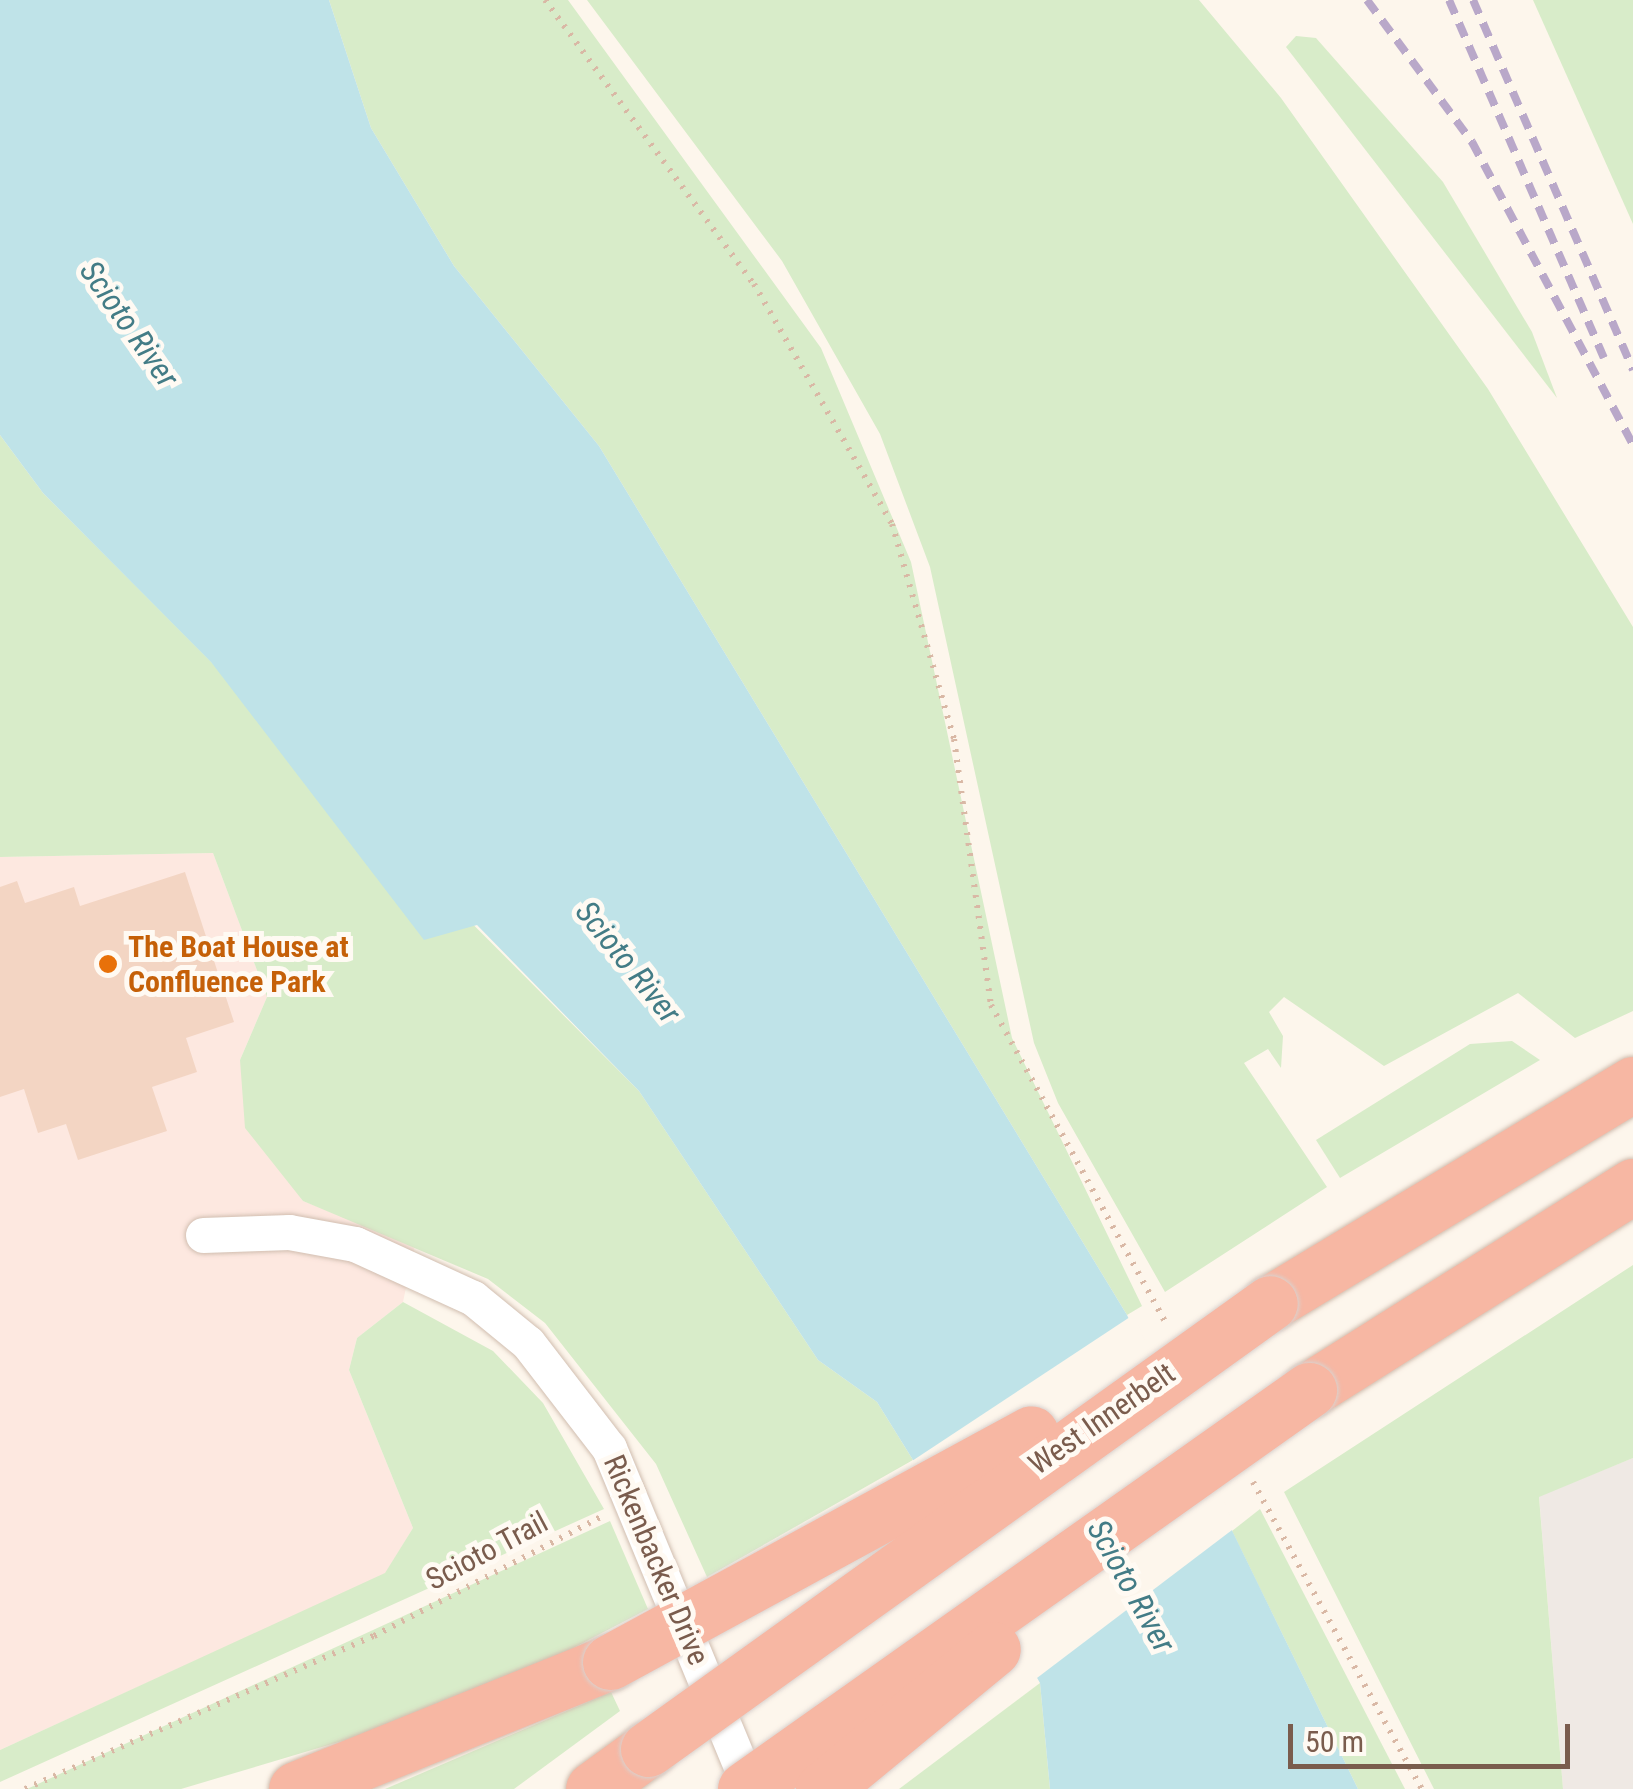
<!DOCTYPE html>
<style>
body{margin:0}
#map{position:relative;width:1633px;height:1789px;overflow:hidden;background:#fdf6ec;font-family:"Roboto Condensed",sans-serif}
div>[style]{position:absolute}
.commercial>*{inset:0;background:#fde8e0}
.industrial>*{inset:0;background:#efe9e4}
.green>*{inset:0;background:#d8ecc9}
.water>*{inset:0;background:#bfe3e8}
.pier>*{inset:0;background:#fdf6ec}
.building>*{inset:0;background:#f3d5c3}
.path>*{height:6px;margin-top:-3px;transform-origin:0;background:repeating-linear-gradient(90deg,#d9b8a5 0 2.5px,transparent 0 10.5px)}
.roads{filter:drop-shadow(0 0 2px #d1beb0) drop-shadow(0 0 2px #d1beb0)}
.minor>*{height:35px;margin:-17.5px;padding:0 17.5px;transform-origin:17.5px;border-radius:17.5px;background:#fff}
.motorway>*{height:55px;margin:-27.5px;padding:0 27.5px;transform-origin:27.5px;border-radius:27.5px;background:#f7b7a3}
.rail>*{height:8px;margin-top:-4px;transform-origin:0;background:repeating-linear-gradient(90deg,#b9a8c9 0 15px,transparent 0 25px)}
.bridges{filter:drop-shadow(0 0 2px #dad1cd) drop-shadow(0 0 2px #dad1cd)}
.motorway-bridge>*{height:55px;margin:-27.5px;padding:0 27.5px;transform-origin:27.5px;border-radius:27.5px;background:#f7b7a3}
.dots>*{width:28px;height:28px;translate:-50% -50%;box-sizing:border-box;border:5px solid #fffaf3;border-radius:50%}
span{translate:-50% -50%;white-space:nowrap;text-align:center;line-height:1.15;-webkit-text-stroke:10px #fffaf3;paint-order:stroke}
.food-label{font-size:30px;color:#c56008;font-weight:700}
.left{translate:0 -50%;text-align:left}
.street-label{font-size:30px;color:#7a5c4d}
.water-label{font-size:32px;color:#437c86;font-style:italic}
.scale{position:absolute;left:1288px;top:1724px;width:282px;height:45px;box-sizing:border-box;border:5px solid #7a5c4d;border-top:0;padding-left:12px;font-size:30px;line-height:35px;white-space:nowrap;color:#7a5c4d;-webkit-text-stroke:8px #fffaf3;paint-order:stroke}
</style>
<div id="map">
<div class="commercial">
<div style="clip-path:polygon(213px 853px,267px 997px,240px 1060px,303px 1201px,415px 1245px,403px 1302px,357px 1338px,349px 1370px,413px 1528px,385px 1574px,0 1750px,0 857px)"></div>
</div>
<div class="industrial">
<div style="clip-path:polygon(1633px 1458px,1633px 1789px,1563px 1789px,1539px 1496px)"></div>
</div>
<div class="green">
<div style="clip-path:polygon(329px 0,568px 0,821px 348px,911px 562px,1012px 1038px,1142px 1306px,1127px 1315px,599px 446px,454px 266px,371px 128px)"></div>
<div style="clip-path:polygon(587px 0,1199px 0,1281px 98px,1488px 389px,1633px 627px,1633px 1011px,1575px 1038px,1518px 993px,1384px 1066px,1284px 997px,1269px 1012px,1283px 1036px,1281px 1068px,1268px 1049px,1244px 1063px,1327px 1187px,1165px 1292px,1058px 1103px,1034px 1043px,930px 567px,880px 434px,782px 261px)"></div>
<div style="clip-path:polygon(1533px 0,1633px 0,1633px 224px)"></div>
<div style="clip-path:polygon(1296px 36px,1316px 38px,1443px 182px,1532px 332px,1557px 398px,1286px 47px)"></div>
<div style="clip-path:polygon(0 435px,43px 493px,639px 1091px,818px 1360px,877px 1402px,913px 1460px,707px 1577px,656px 1464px,545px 1323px,488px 1279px,303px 1201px,245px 1128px,240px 1060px,267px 997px,213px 853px,0 857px)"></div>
<div style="clip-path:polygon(1512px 1041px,1540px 1060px,1340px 1178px,1316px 1140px,1470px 1044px)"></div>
<div style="clip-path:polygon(1633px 1265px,1633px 1458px,1539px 1497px,1563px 1789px,1434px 1789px,1284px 1492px)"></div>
<div style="clip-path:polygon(403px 1302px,493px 1351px,543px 1403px,604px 1509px,0 1782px,0 1750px,385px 1573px,413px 1528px,349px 1370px,357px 1338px)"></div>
<div style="clip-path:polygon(1260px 1509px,1405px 1789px,1358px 1789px,1232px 1531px)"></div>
<div style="clip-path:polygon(610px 1521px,648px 1609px,552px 1659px,399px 1724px,181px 1789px,27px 1789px)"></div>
<div style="clip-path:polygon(1040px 1683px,1050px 1789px,899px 1789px)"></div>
<div style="clip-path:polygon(611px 1692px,620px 1711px,514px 1789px,385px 1789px)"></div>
</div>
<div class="water">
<div style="clip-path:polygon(0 0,329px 0,371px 128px,454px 266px,599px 446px,1127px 1315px,1358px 1789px,1050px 1789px,1040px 1683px,913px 1460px,877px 1402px,818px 1360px,639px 1091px,477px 925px,424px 940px,211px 662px,43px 493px,0 435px)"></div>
</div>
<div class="pier">
<div style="clip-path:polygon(1133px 1315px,1236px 1527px,1033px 1681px,909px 1463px)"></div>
</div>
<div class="building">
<div style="clip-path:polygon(185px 872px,234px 1022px,186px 1038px,197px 1072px,152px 1087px,167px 1131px,78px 1160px,66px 1124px,38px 1133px,24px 1089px,0 1097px,0 887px,17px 881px,25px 903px,74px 887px,80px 906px)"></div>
</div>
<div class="path">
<div style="left:545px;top:0;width:353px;rotate:53.7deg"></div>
<div style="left:754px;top:284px;width:277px;rotate:60.1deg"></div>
<div style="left:892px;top:524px;width:224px;rotate:73.9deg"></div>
<div style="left:954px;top:739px;width:269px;rotate:82.1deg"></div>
<div style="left:991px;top:1005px;width:362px;rotate:61.2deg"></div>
<div style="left:1253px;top:1482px;width:350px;rotate:61.2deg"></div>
<div style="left:25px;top:1789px;width:381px;rotate:-23.7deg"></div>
<div style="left:374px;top:1636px;width:259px;rotate:-27.7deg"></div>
</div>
<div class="roads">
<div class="minor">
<div style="left:203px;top:1235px;width:86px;rotate:-2deg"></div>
<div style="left:289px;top:1232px;width:67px;rotate:10.3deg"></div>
<div style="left:355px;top:1244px;width:130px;rotate:24.6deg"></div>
<div style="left:473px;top:1298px;width:71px;rotate:39.3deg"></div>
<div style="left:528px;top:1343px;width:133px;rotate:52.4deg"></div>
<div style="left:609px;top:1448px;width:369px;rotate:67.5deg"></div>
</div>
<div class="motorway">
<div style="left:1270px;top:1303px;width:424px;rotate:-31.1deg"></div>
<div style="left:1309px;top:1390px;width:383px;rotate:-32.2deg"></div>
<div style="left:296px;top:1789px;width:339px;rotate:-22deg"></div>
<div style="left:593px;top:1789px;width:68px;rotate:-36deg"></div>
</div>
</div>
<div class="rail">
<div style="left:1367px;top:0;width:177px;rotate:53.5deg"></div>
<div style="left:1472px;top:142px;width:343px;rotate:62deg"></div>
<div style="left:1449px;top:0;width:390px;rotate:66.6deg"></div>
<div style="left:1473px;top:0;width:403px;rotate:66.6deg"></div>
</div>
<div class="bridges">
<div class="motorway-bridge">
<div style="left:610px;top:1662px;width:479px;rotate:-28.5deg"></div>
<div style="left:648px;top:1749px;width:765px;rotate:-35.64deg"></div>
<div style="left:745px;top:1789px;width:691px;rotate:-35.28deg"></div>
<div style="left:823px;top:1789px;width:220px;rotate:-39.5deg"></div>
</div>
</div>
<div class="dots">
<div style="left:108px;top:964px;background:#e8710a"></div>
</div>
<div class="food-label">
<span class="left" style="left:128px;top:964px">The Boat House at<br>Confluence Park</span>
</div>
<div class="street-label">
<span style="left:1102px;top:1419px;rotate:-35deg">West Innerbelt</span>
<span style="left:487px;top:1551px;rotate:-28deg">Scioto Trail</span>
<span style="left:656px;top:1560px;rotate:67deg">Rickenbacker Drive</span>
</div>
<div class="water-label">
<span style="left:129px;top:324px;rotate:55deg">Scioto River</span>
<span style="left:628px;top:962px;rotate:51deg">Scioto River</span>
<span style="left:1131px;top:1586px;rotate:61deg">Scioto River</span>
</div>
<div class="scale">50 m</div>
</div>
